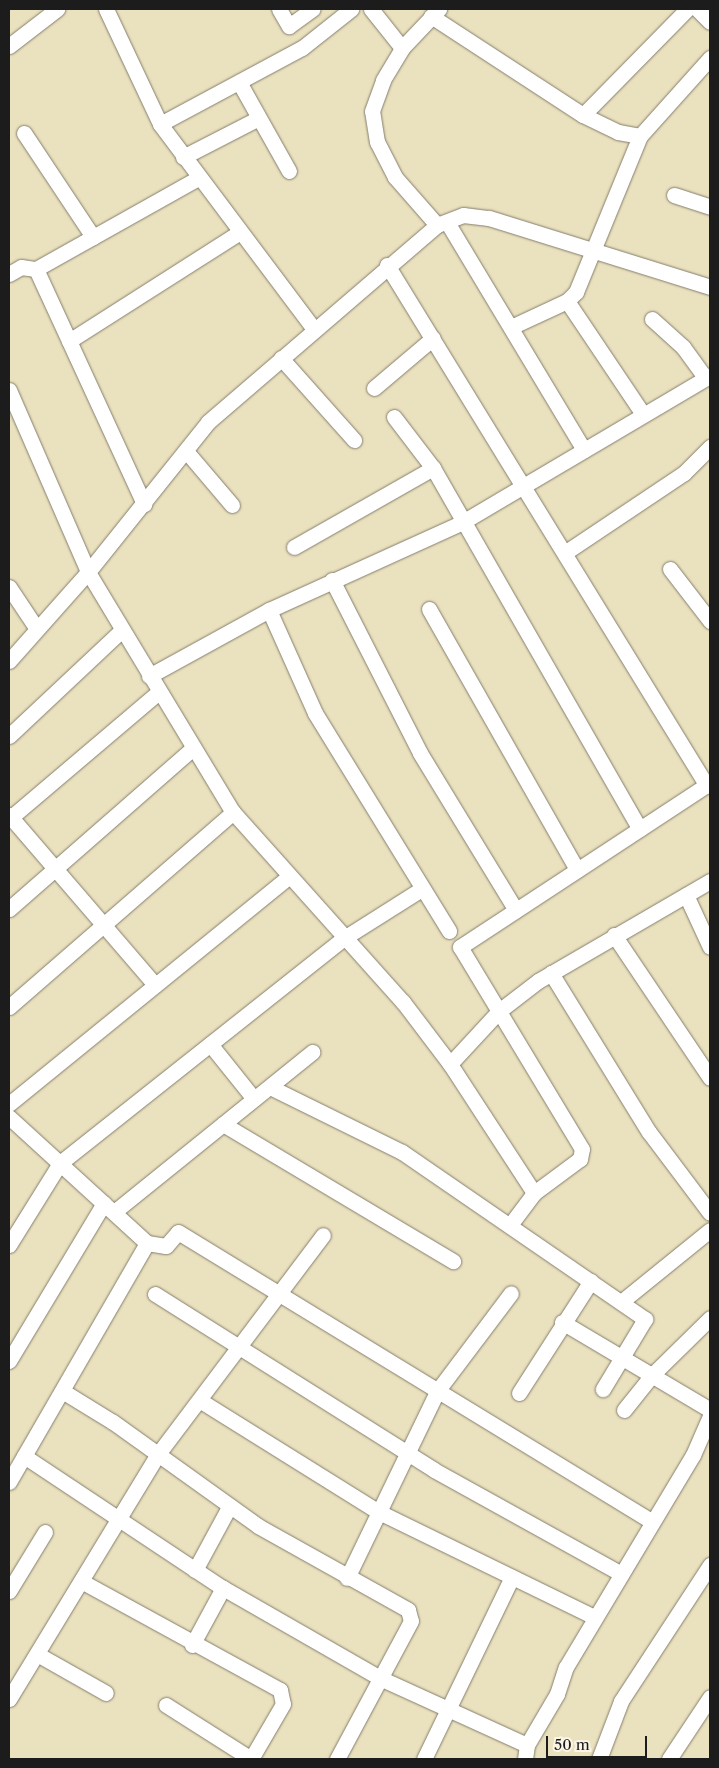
<!DOCTYPE html>
<style>
body{margin:0}
#map{position:relative;width:719px;height:1768px;overflow:hidden;background:#eae1be;font-family:"Libre Caslon Text",serif}
div>[style]{position:absolute}
.roads{filter:drop-shadow(0 0 1px #837e6d) drop-shadow(0 0 1px #837e6d)}
.street>*{height:15px;margin:-7.5px;padding:0 7.5px;transform-origin:7.5px;border-radius:7.5px;background:#fff}
span{translate:-50% -50%;white-space:nowrap;text-align:center;line-height:1.15;-webkit-text-stroke:4.5px #fcf5e5;paint-order:stroke}
.frame{position:absolute;inset:0;border:10px solid #1c1c1c;pointer-events:none}
.scale{position:absolute;left:546px;top:1736px;width:101px;height:22px;box-sizing:border-box;border:2px solid #1c1c1c;border-top:0;padding-left:6px;font-size:15px;line-height:18px;white-space:nowrap;color:#1c1c1c;-webkit-text-stroke:4px #fcf5e5;paint-order:stroke}
</style>
<div id="map">
<div class="roads">
<div class="street">
<div style="left:106px;top:9px;width:127px;rotate:64.8deg"></div>
<div style="left:160px;top:124px;width:256px;rotate:53.1deg"></div>
<div style="left:279px;top:9px;width:20px;rotate:60deg"></div>
<div style="left:289px;top:26px;width:29px;rotate:-36deg"></div>
<div style="left:371px;top:9px;width:50px;rotate:51.5deg"></div>
<div style="left:697px;top:9px;width:18px;rotate:45deg"></div>
<div style="left:431px;top:16px;width:181px;rotate:33.1deg"></div>
<div style="left:583px;top:115px;width:39px;rotate:26deg"></div>
<div style="left:618px;top:132px;width:22px;rotate:10deg"></div>
<div style="left:640px;top:136px;width:105px;rotate:-48.1deg"></div>
<div style="left:9px;top:46px;width:61px;rotate:-37.6deg"></div>
<div style="left:239px;top:82px;width:102px;rotate:60.7deg"></div>
<div style="left:583px;top:115px;width:148px;rotate:-45.5deg"></div>
<div style="left:160px;top:124px;width:161px;rotate:-28.2deg"></div>
<div style="left:302px;top:48px;width:63px;rotate:-38.5deg"></div>
<div style="left:24px;top:133px;width:125px;rotate:56.4deg"></div>
<div style="left:183px;top:157px;width:85px;rotate:-27.2deg"></div>
<div style="left:674px;top:195px;width:38px;rotate:18deg"></div>
<div style="left:447px;top:222px;width:266px;rotate:59deg"></div>
<div style="left:437px;top:225px;width:64px;rotate:-131.2deg"></div>
<div style="left:395px;top:177px;width:39px;rotate:-117deg"></div>
<div style="left:377px;top:142px;width:31px;rotate:-99deg"></div>
<div style="left:372px;top:111px;width:33px;rotate:-70deg"></div>
<div style="left:383px;top:80px;width:37px;rotate:-59deg"></div>
<div style="left:402px;top:48px;width:54px;rotate:-46.5deg"></div>
<div style="left:387px;top:265px;width:611px;rotate:58.44deg"></div>
<div style="left:36px;top:269px;width:259px;rotate:65.3deg"></div>
<div style="left:9px;top:274px;width:14px;rotate:-30deg"></div>
<div style="left:21px;top:267px;width:15px;rotate:8deg"></div>
<div style="left:36px;top:269px;width:186px;rotate:-29.3deg"></div>
<div style="left:567px;top:301px;width:136px;rotate:56.1deg"></div>
<div style="left:652px;top:319px;width:42px;rotate:42.1deg"></div>
<div style="left:683px;top:347px;width:36px;rotate:54deg"></div>
<div style="left:511px;top:327px;width:62px;rotate:-24.9deg"></div>
<div style="left:567px;top:301px;width:13px;rotate:-45deg"></div>
<div style="left:576px;top:292px;width:169px;rotate:-67.7deg"></div>
<div style="left:69px;top:341px;width:203px;rotate:-32.5deg"></div>
<div style="left:281px;top:358px;width:110px;rotate:48.3deg"></div>
<div style="left:374px;top:388px;width:77px;rotate:-40.3deg"></div>
<div style="left:9px;top:390px;width:198px;rotate:66.5deg"></div>
<div style="left:88px;top:572px;width:280px;rotate:58.9deg"></div>
<div style="left:233px;top:812px;width:255px;rotate:48.2deg"></div>
<div style="left:403px;top:1002px;width:78px;rotate:52.8deg"></div>
<div style="left:450px;top:1064px;width:154px;rotate:56.9deg"></div>
<div style="left:394px;top:417px;width:64px;rotate:52.6deg"></div>
<div style="left:433px;top:468px;width:416px;rotate:60.2deg"></div>
<div style="left:186px;top:451px;width:71px;rotate:49.6deg"></div>
<div style="left:294px;top:547px;width:160px;rotate:-29.6deg"></div>
<div style="left:566px;top:552px;width:142px;rotate:-33.8deg"></div>
<div style="left:684px;top:473px;width:37px;rotate:-45deg"></div>
<div style="left:670px;top:569px;width:66px;rotate:52.4deg"></div>
<div style="left:332px;top:580px;width:194px;rotate:63deg"></div>
<div style="left:420px;top:753px;width:184px;rotate:58.6deg"></div>
<div style="left:9px;top:587px;width:50px;rotate:56.3deg"></div>
<div style="left:429px;top:609px;width:300px;rotate:60.4deg"></div>
<div style="left:269px;top:610px;width:113px;rotate:65.9deg"></div>
<div style="left:315px;top:713px;width:256px;rotate:58.4deg"></div>
<div style="left:9px;top:661px;width:119px;rotate:-48.4deg"></div>
<div style="left:88px;top:572px;width:192px;rotate:-51.3deg"></div>
<div style="left:208px;top:422px;width:302px;rotate:-40.7deg"></div>
<div style="left:437px;top:225px;width:28px;rotate:-21deg"></div>
<div style="left:463px;top:215px;width:26px;rotate:7deg"></div>
<div style="left:489px;top:218px;width:232px;rotate:17.3deg"></div>
<div style="left:149px;top:676px;width:137px;rotate:-28.8deg"></div>
<div style="left:269px;top:610px;width:211px;rotate:-24.4deg"></div>
<div style="left:461px;top:523px;width:289px;rotate:-30.6deg"></div>
<div style="left:9px;top:736px;width:155px;rotate:-43.2deg"></div>
<div style="left:9px;top:815px;width:224px;rotate:49.3deg"></div>
<div style="left:9px;top:819px;width:197px;rotate:-40.3deg"></div>
<div style="left:686px;top:895px;width:57px;rotate:65.2deg"></div>
<div style="left:9px;top:909px;width:244px;rotate:-41.2deg"></div>
<div style="left:614px;top:935px;width:172px;rotate:56.1deg"></div>
<div style="left:551px;top:973px;width:187px;rotate:58.4deg"></div>
<div style="left:649px;top:1132px;width:101px;rotate:53deg"></div>
<div style="left:9px;top:1007px;width:297px;rotate:-41deg"></div>
<div style="left:210px;top:1044px;width:70px;rotate:51.3deg"></div>
<div style="left:450px;top:1064px;width:72px;rotate:-47.2deg"></div>
<div style="left:499px;top:1011px;width:49px;rotate:-37.6deg"></div>
<div style="left:538px;top:981px;width:199px;rotate:-30.2deg"></div>
<div style="left:270px;top:1087px;width:147px;rotate:26.2deg"></div>
<div style="left:402px;top:1152px;width:295px;rotate:34.5deg"></div>
<div style="left:645px;top:1319px;width:82px;rotate:121deg"></div>
<div style="left:9px;top:1104px;width:360px;rotate:-39.1deg"></div>
<div style="left:9px;top:1117px;width:187px;rotate:42.4deg"></div>
<div style="left:147px;top:1243px;width:19px;rotate:9deg"></div>
<div style="left:166px;top:1246px;width:18px;rotate:-49deg"></div>
<div style="left:178px;top:1232px;width:554px;rotate:31.42deg"></div>
<div style="left:223px;top:1124px;width:268px;rotate:30.8deg"></div>
<div style="left:114px;top:1212px;width:255px;rotate:-38.9deg"></div>
<div style="left:510px;top:1225px;width:40px;rotate:-53deg"></div>
<div style="left:534px;top:1193px;width:57px;rotate:-36.5deg"></div>
<div style="left:580px;top:1159px;width:10px;rotate:-79deg"></div>
<div style="left:582px;top:1149px;width:236px;rotate:-121.1deg"></div>
<div style="left:460px;top:947px;width:299px;rotate:-33.3deg"></div>
<div style="left:9px;top:1245px;width:97px;rotate:-58.1deg"></div>
<div style="left:60px;top:1163px;width:362px;rotate:-38.4deg"></div>
<div style="left:344px;top:938px;width:90px;rotate:-32.3deg"></div>
<div style="left:155px;top:1294px;width:330px;rotate:32.2deg"></div>
<div style="left:434px;top:1470px;width:213px;rotate:29deg"></div>
<div style="left:621px;top:1302px;width:114px;rotate:-39deg"></div>
<div style="left:562px;top:1322px;width:172px;rotate:30.7deg"></div>
<div style="left:9px;top:1361px;width:184px;rotate:-59deg"></div>
<div style="left:64px;top:1392px;width:57px;rotate:31.5deg"></div>
<div style="left:113px;top:1422px;width:178px;rotate:35.6deg"></div>
<div style="left:258px;top:1526px;width:172px;rotate:29.2deg"></div>
<div style="left:408px;top:1610px;width:11px;rotate:75deg"></div>
<div style="left:411px;top:1621px;width:157px;rotate:118.2deg"></div>
<div style="left:519px;top:1393px;width:133px;rotate:-57.3deg"></div>
<div style="left:201px;top:1401px;width:208px;rotate:32deg"></div>
<div style="left:377px;top:1511px;width:242px;rotate:26deg"></div>
<div style="left:624px;top:1410px;width:45px;rotate:-51.3deg"></div>
<div style="left:652px;top:1375px;width:81px;rotate:-44.5deg"></div>
<div style="left:24px;top:1456px;width:239px;rotate:33.6deg"></div>
<div style="left:223px;top:1588px;width:183px;rotate:29.8deg"></div>
<div style="left:382px;top:1679px;width:159px;rotate:24.5deg"></div>
<div style="left:9px;top:1482px;width:276px;rotate:-60deg"></div>
<div style="left:195px;top:1570px;width:72px;rotate:-61.6deg"></div>
<div style="left:347px;top:1578px;width:209px;rotate:-64.2deg"></div>
<div style="left:438px;top:1390px;width:121px;rotate:-53deg"></div>
<div style="left:81px;top:1581px;width:227px;rotate:28.7deg"></div>
<div style="left:280px;top:1690px;width:14px;rotate:78deg"></div>
<div style="left:283px;top:1704px;width:64px;rotate:120.2deg"></div>
<div style="left:9px;top:1591px;width:69px;rotate:-58.6deg"></div>
<div style="left:192px;top:1645px;width:65px;rotate:-61.5deg"></div>
<div style="left:37px;top:1654px;width:79px;rotate:29.5deg"></div>
<div style="left:9px;top:1699px;width:287px;rotate:-58.7deg"></div>
<div style="left:158px;top:1454px;width:274px;rotate:-53deg"></div>
<div style="left:166px;top:1705px;width:101px;rotate:32.4deg"></div>
<div style="left:424px;top:1759px;width:202px;rotate:-64.2deg"></div>
<div style="left:525px;top:1759px;width:14px;rotate:-82deg"></div>
<div style="left:527px;top:1745px;width:59px;rotate:-59.5deg"></div>
<div style="left:557px;top:1694px;width:28px;rotate:-72deg"></div>
<div style="left:566px;top:1667px;width:247px;rotate:-59.1deg"></div>
<div style="left:693px;top:1455px;width:43px;rotate:-66.4deg"></div>
<div style="left:599px;top:1759px;width:62px;rotate:-69.2deg"></div>
<div style="left:621px;top:1701px;width:163px;rotate:-56.8deg"></div>
<div style="left:669px;top:1759px;width:74px;rotate:-56.5deg"></div>
</div>
</div>
<div class="frame"></div>
<div class="scale">50 m</div>
</div>
